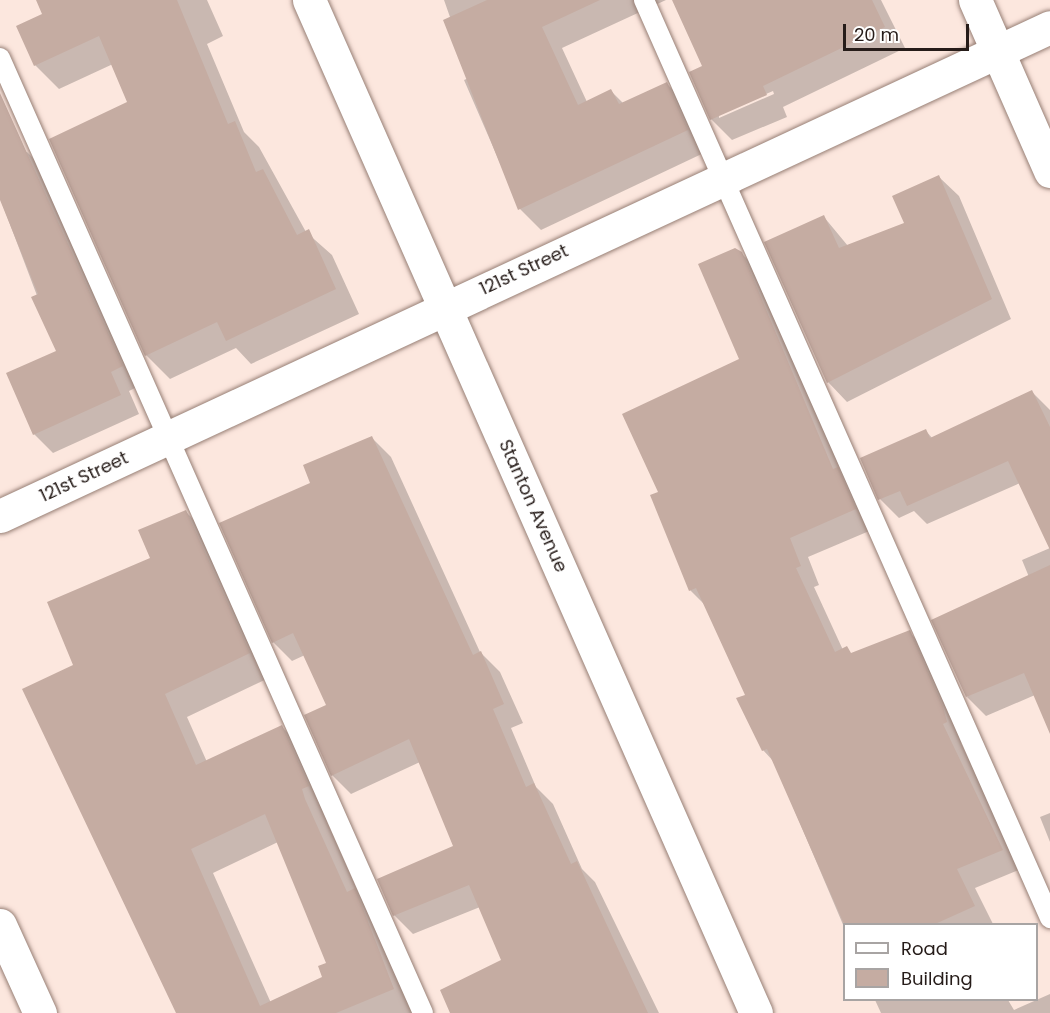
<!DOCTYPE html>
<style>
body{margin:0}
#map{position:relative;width:1050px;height:1013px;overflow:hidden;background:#fce7de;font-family:Poppins,sans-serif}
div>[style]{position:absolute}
.shadow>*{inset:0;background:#0003}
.building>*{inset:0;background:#c5aca2}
.roads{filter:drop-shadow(0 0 2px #977f75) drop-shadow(0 0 2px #977f75)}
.lane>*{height:20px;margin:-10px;padding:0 10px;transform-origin:10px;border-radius:10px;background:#fff}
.street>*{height:33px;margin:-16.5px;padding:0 16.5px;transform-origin:16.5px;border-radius:16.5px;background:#fff}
.secondary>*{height:33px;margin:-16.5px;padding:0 16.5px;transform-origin:16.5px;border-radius:16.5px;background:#fff}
span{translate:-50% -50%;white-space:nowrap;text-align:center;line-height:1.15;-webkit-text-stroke:4.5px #fff;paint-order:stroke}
.street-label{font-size:18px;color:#261c19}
.legend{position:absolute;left:843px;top:923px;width:195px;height:78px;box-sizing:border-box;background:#fff;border:2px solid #a8a4a3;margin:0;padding:8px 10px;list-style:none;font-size:18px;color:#261c19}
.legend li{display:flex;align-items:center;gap:12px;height:30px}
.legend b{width:30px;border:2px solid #a8a4a3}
.scale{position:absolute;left:843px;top:24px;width:126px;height:27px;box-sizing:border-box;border:3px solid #261c19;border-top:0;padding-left:8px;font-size:18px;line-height:21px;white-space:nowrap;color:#261c19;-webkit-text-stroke:4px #fff;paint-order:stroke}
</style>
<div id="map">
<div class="shadow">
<div style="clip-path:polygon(38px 0,207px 0,223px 36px,207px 44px,244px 132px,259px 147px,306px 232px,332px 255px,359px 314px,251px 364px,236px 348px,170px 379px,146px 355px,129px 102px,113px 64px,59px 89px,35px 65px,44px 15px)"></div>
<div style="clip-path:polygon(444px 0,666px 0,562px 48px,587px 102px,611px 91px,624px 104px,667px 84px,688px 105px,708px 151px,541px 230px,520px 209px,464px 80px,471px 77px)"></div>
<div style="clip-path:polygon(evenodd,674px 0,881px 0,905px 48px,783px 107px,787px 117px,732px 140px,711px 119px,704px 66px,674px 0,773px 91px,774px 94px,719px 118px,719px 114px,773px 91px)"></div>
<div style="clip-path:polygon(27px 152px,46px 171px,141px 385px,129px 391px,139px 414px,53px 453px,34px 434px,58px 351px,0 198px,0 161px)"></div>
<div style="clip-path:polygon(939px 177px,959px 196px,1011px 319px,847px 402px,828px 382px,824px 217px,848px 246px,906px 224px)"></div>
<div style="clip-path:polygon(742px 254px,761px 273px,874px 529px,808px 557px,819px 585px,814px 587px,843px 650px,853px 654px,909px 632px,928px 651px,966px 741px,961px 743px,1021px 869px,975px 888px,993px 924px,844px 927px,774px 762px,763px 750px,747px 695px,705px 605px,690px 590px,660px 492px,741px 360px)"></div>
<div style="clip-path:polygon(1032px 392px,1050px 410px,1050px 547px,1020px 483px,927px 524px,914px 511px,899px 518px,880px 499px,926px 431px,933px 439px)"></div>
<div style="clip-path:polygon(372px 438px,391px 457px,480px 652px,500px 672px,523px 723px,511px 728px,536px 787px,553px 804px,582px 869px,595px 882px,659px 1013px,513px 1013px,503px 961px,480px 907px,413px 934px,394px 915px,455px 847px,420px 762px,351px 794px,332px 775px,328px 706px,305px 655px,292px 661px,273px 642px,312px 483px)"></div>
<div style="clip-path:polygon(evenodd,185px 511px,209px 535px,273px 676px,187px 717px,207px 762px,282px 727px,305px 750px,328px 824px,360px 896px,378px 913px,417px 1013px,178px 1013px,75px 666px,185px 511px,278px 842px,328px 964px,324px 977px,271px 1003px,213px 873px,278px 842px)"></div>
<div style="clip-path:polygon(1050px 548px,1050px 730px,1035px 695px,986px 716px,967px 697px,1029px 577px,1022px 560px)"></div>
<div style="clip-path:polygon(1050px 813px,1050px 842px,1040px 817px)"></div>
<div style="clip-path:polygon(1050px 994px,1050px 1013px,881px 1013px,875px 1000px,1008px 1000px,1014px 1010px)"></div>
</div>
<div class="building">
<div style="clip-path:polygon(36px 0,177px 0,228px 124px,235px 121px,256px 172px,263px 169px,297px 235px,309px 229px,336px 289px,226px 341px,217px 322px,145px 356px,49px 139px,127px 102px,99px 36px,34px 66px,16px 26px,42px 14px)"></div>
<div style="clip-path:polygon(487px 0,600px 0,542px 27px,578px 105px,611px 89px,619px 104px,667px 82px,688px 130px,518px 210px,443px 20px)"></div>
<div style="clip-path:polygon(672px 0,872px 0,885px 27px,763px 86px,767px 95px,710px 120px,689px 72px,702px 66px)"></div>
<div style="clip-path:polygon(0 93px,123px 366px,111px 372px,121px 395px,33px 435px,6px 373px,56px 351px,31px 297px,38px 294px,0 200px)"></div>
<div style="clip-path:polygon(939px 175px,992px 299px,827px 383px,764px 242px,824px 215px,839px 248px,904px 223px,892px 196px)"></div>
<div style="clip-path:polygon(735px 248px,742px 252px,833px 469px,838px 467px,856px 509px,790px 538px,801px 566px,796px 568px,835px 652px,847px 646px,851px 653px,910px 630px,943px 707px,947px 722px,943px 724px,1003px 850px,957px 869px,975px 906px,935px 924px,844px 924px,767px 749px,762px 751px,736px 698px,745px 695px,696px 588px,689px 591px,650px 495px,658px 492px,622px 414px,739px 359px,698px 264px)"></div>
<div style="clip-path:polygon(1032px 390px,1050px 427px,1050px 550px,1008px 461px,907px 506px,900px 491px,878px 500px,860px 458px,926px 429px,930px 438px)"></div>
<div style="clip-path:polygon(372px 436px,473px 655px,481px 651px,504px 704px,493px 709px,526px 787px,534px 783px,571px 864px,577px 861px,648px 1013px,450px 1013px,440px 990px,501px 960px,469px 885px,393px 916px,377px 879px,453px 846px,409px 739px,331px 776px,304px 715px,326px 705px,293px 633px,272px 643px,219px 523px,310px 483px,303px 465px)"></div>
<div style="clip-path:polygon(evenodd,186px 510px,250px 653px,165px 694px,196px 765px,282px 725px,309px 786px,302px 789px,305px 799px,347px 892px,355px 888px,394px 989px,336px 1013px,176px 1013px,22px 689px,73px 665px,47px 602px,150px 558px,138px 530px,186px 510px,265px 814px,326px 963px,318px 966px,322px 977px,260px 1006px,191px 849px,265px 814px)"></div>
<div style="clip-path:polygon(1050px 565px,1050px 734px,1024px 673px,966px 697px,931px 620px)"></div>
</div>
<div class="roads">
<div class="lane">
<div style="left:644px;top:0;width:1004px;rotate:66.14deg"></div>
<div style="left:0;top:58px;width:1044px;rotate:66.11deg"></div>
</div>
<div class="street">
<div style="left:309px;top:0;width:1107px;rotate:66.19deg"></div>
<div style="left:975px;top:0;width:187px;rotate:66.3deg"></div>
<div style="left:0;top:925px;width:97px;rotate:65.6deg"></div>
</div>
<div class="secondary">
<div style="left:0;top:516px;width:1158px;rotate:-24.97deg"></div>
</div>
</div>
<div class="street-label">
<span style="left:524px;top:270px;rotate:-25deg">121st Street</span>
<span style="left:84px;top:477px;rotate:-25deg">121st Street</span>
<span style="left:533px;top:506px;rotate:66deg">Stanton Avenue</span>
</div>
<ul class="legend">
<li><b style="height:8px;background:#fff"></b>Road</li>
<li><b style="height:16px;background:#c5aca2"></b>Building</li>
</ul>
<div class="scale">20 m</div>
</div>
